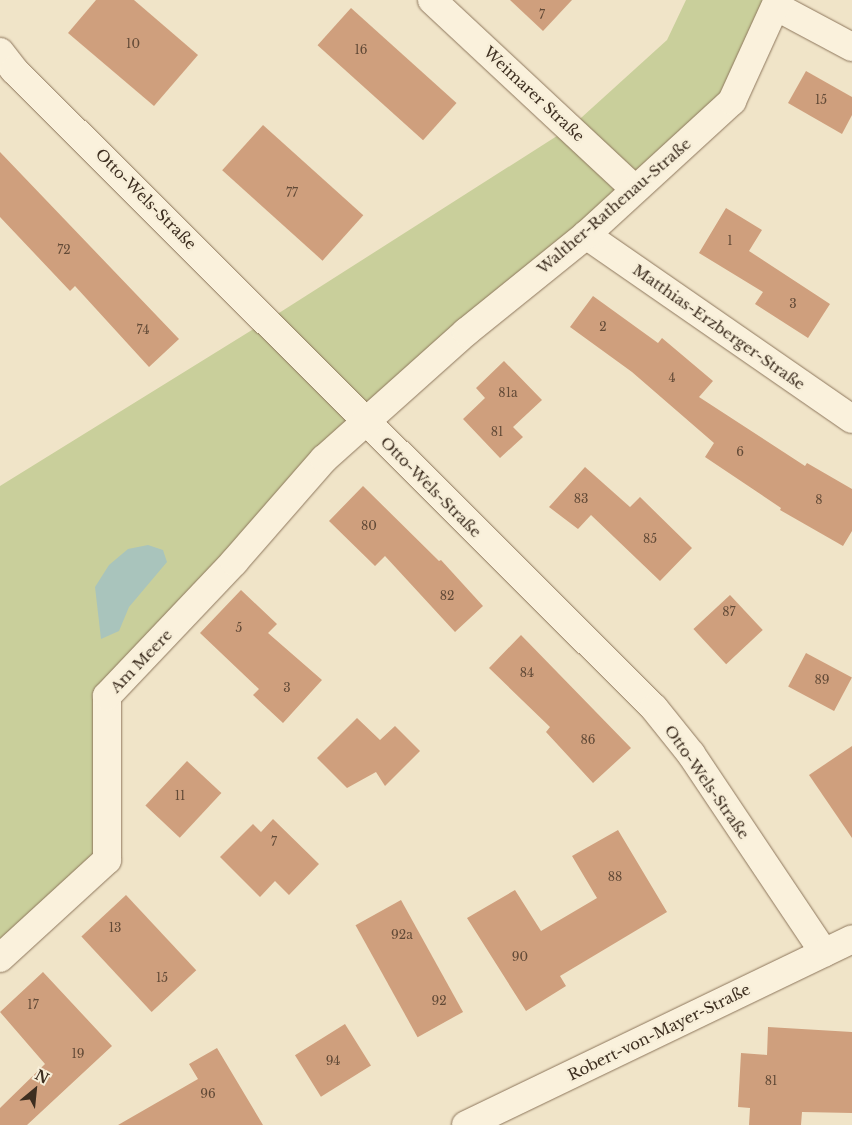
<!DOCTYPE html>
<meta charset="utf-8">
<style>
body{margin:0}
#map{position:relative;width:852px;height:1125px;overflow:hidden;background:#f0e4c8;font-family:"Libre Baskerville",serif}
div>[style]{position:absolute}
.green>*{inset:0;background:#c9cf9b}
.water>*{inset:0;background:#a9c4bc}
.building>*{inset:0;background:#cf9f7d;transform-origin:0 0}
.roads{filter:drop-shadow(0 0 1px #8d765c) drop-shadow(0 0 1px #8d765c)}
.minor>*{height:28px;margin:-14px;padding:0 14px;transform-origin:14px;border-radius:14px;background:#faf1dc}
span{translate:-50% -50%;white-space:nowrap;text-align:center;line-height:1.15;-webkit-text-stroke:4.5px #f7eed8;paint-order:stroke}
.number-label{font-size:12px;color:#624a37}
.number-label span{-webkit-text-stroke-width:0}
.street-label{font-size:15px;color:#3d2e20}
.north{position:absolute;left:10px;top:1065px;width:50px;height:50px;-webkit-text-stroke:4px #f7eed8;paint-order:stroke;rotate:28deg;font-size:14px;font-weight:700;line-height:20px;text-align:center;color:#3d2e20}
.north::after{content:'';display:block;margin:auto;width:18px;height:22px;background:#3d2e20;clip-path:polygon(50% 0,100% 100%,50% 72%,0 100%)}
</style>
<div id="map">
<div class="green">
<div style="clip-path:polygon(686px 0,778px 0,732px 101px,466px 332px,107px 696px,107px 860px,0 958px,0 486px,268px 320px,571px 127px,667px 40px)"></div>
</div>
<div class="water">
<div style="clip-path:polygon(148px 545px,163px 550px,167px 562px,129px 607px,119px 631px,101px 639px,95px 587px,109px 565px,128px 549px)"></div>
</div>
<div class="building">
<div style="clip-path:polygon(96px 0,134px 0,198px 55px,154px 106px,68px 33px)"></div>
<div style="clip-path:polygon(510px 0,572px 0,543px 31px)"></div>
<div style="left:351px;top:8px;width:142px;height:50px;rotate:42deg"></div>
<div style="clip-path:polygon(806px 71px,852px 97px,852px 115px,842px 134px,788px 103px)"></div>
<div style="left:263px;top:125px;width:135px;height:61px;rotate:42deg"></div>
<div style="clip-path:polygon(0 152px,179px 339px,149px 367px,75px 286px,70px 291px,0 217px)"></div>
<div style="clip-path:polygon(726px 208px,762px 230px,749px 251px,830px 304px,808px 338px,755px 304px,763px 292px,699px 253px)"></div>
<div style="clip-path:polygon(593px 296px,658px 343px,662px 338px,713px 381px,699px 397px,805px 466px,807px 463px,852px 489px,852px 531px,843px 546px,780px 510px,781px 508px,705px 457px,714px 443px,632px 372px,570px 327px)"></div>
<div style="clip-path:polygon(504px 361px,542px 400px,513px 427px,523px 437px,500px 458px,463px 419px,485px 398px,476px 388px)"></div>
<div style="clip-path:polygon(585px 467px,630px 507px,640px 497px,692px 548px,660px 581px,591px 515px,578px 529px,549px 507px)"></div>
<div style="clip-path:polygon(363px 486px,439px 561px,441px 560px,483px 606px,455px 632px,385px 556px,375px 566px,329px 521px)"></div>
<div style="clip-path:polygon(241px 590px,277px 624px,268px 633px,322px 680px,283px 723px,253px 695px,259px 689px,200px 633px)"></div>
<div style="left:730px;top:595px;width:48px;height:50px;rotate:47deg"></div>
<div style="clip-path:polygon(521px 635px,631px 748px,593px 783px,546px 732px,550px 727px,489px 668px)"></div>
<div style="left:806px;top:653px;width:52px;height:38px;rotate:28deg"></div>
<div style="clip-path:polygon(357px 718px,380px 740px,395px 726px,420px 751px,385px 786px,376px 772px,347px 788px,317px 758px)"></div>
<div style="clip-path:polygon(852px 746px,852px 838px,809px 775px)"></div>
<div style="left:187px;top:761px;width:47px;height:61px;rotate:43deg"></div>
<div style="clip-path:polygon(273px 819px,319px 864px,289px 895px,275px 881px,260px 897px,220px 857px,253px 824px,261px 832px)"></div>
<div style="clip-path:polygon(618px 830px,667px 912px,560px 976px,566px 986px,526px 1011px,467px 918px,515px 890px,541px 931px,597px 898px,572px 856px)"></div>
<div style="left:126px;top:895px;width:103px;height:61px;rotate:47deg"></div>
<div style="left:401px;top:900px;width:128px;height:52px;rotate:61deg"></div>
<div style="clip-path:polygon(43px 972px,112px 1046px,27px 1125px,0 1125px,0 1108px,45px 1064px,0 1012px)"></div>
<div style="left:345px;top:1024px;width:49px;height:59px;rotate:58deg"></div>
<div style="clip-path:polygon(768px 1027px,852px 1032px,852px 1113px,802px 1112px,801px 1125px,749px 1125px,750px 1108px,738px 1107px,741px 1053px,767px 1055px)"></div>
<div style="clip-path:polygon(217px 1048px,263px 1125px,118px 1125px,198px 1079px,189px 1064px)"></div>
</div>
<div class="roads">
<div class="minor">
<div style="left:432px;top:0;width:277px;rotate:43deg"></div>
<div style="left:777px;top:7px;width:85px;rotate:28.1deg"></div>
<div style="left:0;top:52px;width:23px;rotate:52deg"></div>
<div style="left:14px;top:70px;width:904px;rotate:44.91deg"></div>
<div style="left:654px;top:708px;width:59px;rotate:51.2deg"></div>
<div style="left:691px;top:754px;width:239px;rotate:56.2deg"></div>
<div style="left:586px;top:235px;width:323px;rotate:34.7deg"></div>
<div style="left:0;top:958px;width:145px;rotate:-42.5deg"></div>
<div style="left:107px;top:860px;width:164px;rotate:-90deg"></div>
<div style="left:107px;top:696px;width:185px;rotate:-46.5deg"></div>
<div style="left:234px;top:562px;width:137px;rotate:-48.9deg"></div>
<div style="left:324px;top:459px;width:191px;rotate:-41.8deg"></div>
<div style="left:466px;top:332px;width:154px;rotate:-38.9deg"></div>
<div style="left:586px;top:235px;width:198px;rotate:-42.5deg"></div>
<div style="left:732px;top:101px;width:111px;rotate:-65.5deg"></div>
<div style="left:466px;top:1125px;width:428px;rotate:-25.7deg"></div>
</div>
</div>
<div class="number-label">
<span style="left:542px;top:15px">7</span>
<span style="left:133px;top:44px">10</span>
<span style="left:361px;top:50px">16</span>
<span style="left:821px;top:100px">15</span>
<span style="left:292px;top:193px">77</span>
<span style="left:730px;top:241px">1</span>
<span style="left:64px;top:250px">72</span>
<span style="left:793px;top:304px">3</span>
<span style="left:603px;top:327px">2</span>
<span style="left:143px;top:330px">74</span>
<span style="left:672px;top:378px">4</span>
<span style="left:508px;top:393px">81a</span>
<span style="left:497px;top:432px">81</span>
<span style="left:740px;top:452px">6</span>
<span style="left:581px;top:499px">83</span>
<span style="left:819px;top:500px">8</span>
<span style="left:369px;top:526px">80</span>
<span style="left:650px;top:539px">85</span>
<span style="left:447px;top:596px">82</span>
<span style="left:729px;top:612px">87</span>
<span style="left:239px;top:628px">5</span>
<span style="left:527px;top:673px">84</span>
<span style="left:822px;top:680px">89</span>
<span style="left:287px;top:688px">3</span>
<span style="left:588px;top:740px">86</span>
<span style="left:180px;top:796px">11</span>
<span style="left:274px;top:842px">7</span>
<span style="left:615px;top:877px">88</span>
<span style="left:115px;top:928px">13</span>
<span style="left:402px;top:935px">92a</span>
<span style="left:520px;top:957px">90</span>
<span style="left:162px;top:978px">15</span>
<span style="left:439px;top:1001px">92</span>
<span style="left:33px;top:1005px">17</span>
<span style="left:78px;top:1054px">19</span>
<span style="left:333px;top:1061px">94</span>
<span style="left:771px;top:1081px">81</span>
<span style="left:208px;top:1094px">96</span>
</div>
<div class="street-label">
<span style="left:534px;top:94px;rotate:43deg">Weimarer Straße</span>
<span style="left:146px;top:199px;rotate:45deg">Otto-Wels-Straße</span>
<span style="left:614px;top:206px;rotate:-41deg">Walther-Rathenau-Straße</span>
<span style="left:719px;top:327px;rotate:35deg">Matthias-Erzberger-Straße</span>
<span style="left:431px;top:487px;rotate:45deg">Otto-Wels-Straße</span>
<span style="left:141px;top:661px;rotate:-46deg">Am Meere</span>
<span style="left:707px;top:782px;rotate:55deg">Otto-Wels-Straße</span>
<span style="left:659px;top:1032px;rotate:-26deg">Robert-von-Mayer-Straße</span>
</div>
<div class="north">N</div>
</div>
